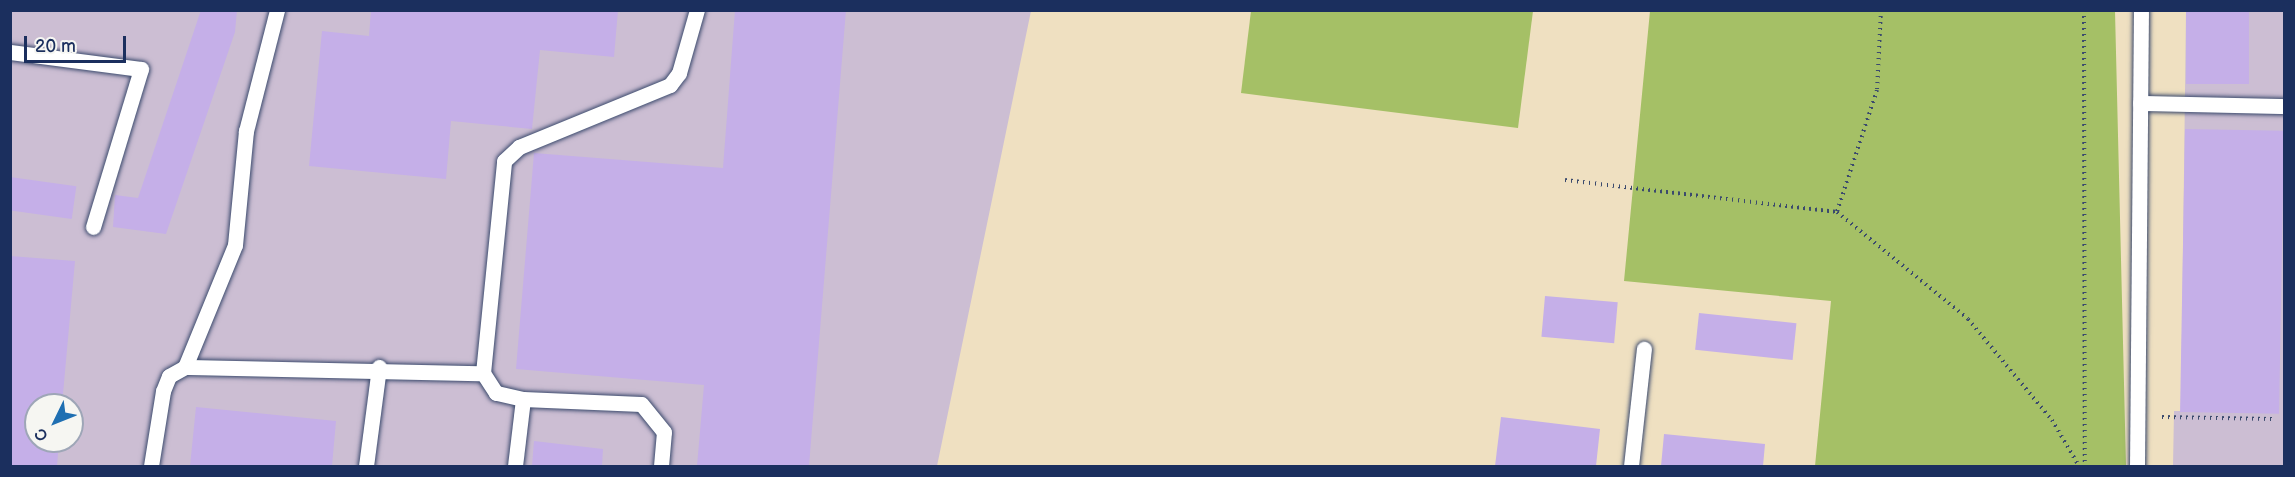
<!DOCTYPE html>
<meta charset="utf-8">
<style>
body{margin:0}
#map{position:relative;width:2295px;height:477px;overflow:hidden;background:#efe0c1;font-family:"Balsamiq Sans",sans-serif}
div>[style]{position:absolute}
.industrial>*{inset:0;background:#ccbed3}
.green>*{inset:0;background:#a5c066}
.building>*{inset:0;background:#c5afe8;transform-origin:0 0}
.path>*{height:4px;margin-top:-2px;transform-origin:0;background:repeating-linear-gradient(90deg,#3b4a6d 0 1.5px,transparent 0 6px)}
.roads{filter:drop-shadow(0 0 2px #3b4a6d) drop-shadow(0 0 2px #3b4a6d)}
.service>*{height:15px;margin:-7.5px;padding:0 7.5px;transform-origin:7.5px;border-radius:7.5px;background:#fff}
span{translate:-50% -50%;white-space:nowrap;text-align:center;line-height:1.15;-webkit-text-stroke:5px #f6f6f2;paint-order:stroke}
.frame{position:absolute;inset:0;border:12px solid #1b2f5e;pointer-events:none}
.north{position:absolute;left:24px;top:393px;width:60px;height:60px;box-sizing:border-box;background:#f6f6f2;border:2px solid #9ea6b7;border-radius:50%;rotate:227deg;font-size:16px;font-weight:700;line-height:24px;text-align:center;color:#1b2f5e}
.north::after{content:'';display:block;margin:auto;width:21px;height:27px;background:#1f6fb2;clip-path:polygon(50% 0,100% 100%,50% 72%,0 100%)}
.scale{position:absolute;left:24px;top:36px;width:102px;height:27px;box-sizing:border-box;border:3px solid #1b2f5e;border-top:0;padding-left:8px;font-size:18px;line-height:21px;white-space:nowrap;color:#1b2f5e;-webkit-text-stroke:4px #f6f6f2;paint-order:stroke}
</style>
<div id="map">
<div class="industrial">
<div style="clip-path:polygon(evenodd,10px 11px,1031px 11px,937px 466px,11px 466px,10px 11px,36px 405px,72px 405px,72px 441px,36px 441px,36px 405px)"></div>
<div style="clip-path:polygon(2186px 11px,2284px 11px,2284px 466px,2173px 466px,2174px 411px,2181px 411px)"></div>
</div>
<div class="green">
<div style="clip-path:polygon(1251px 11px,1533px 11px,1518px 128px,1241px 93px)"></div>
<div style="clip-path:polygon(1650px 11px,2115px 11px,2126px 466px,1815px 466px,1831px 301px,1624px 281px)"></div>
</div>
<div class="building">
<div style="clip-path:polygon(201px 10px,237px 10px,235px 32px,166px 234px,113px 227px,115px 195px,138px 198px)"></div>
<div style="clip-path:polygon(371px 10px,618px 10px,614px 57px,540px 50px,532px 129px,451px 121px,446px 179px,309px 166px,322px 31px,369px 36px)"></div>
<div style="clip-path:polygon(735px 10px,846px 10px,809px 466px,697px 466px,704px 385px,516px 369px,534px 153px,723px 168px)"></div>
<div style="left:2186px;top:10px;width:63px;height:74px"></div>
<div style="left:2185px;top:129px;width:99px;height:283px;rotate:1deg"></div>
<div style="left:10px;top:177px;width:67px;height:33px;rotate:8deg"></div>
<div style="clip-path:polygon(10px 256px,75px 261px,62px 405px,36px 405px,36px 441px,59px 441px,57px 466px,10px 466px)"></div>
<div style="left:1545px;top:296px;width:73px;height:41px;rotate:5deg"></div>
<div style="left:1699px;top:313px;width:98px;height:37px;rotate:6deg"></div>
<div style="clip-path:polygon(196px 407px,336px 421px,332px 466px,190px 466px)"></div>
<div style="clip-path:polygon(1501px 417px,1600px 429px,1596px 466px,1495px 466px)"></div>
<div style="clip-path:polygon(1664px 434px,1765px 444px,1763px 466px,1661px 466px)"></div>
<div style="clip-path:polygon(534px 441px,603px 449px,602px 466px,532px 466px)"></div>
</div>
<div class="path">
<div style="left:1881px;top:10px;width:80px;rotate:92.9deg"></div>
<div style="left:1877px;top:90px;width:128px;rotate:108.2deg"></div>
<div style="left:1837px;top:212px;width:169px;rotate:39.2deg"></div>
<div style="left:1968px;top:319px;width:131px;rotate:50.3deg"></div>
<div style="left:2052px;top:420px;width:53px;rotate:59.6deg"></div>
<div style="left:2084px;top:10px;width:456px;rotate:89.9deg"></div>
<div style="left:1565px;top:180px;width:274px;rotate:6.7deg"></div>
<div style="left:2162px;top:417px;width:110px;rotate:1deg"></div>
</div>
<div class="roads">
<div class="service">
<div style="left:10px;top:52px;width:132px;rotate:7.4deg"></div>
<div style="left:141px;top:69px;width:165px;rotate:106.9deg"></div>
<div style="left:2140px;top:103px;width:144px;rotate:1.2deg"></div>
<div style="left:185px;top:367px;width:132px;rotate:-67.7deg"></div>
<div style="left:235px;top:245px;width:115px;rotate:-84.5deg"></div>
<div style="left:246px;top:131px;width:125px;rotate:-75.6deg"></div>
<div style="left:151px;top:466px;width:76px;rotate:-80.9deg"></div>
<div style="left:163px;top:391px;width:16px;rotate:-68deg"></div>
<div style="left:169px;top:376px;width:18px;rotate:-29deg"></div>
<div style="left:185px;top:367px;width:298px;rotate:1.2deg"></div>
<div style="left:366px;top:466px;width:100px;rotate:-82.5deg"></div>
<div style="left:515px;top:466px;width:67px;rotate:-83.2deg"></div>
<div style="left:661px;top:466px;width:34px;rotate:-85deg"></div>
<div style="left:664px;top:432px;width:36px;rotate:-129deg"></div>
<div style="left:641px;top:404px;width:118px;rotate:-177.6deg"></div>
<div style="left:523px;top:399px;width:28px;rotate:-167deg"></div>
<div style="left:496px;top:393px;width:24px;rotate:-123deg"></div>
<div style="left:483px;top:373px;width:213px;rotate:-84.3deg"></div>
<div style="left:504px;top:161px;width:21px;rotate:-43deg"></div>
<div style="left:519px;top:147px;width:163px;rotate:-22.3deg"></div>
<div style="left:670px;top:85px;width:15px;rotate:-53deg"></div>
<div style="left:679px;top:73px;width:66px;rotate:-74.1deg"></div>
<div style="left:1631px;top:466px;width:118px;rotate:-83.7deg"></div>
<div style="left:2137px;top:466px;width:456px;rotate:-89.5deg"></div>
</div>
</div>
<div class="frame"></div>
<div class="north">С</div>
<div class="scale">20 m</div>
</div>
